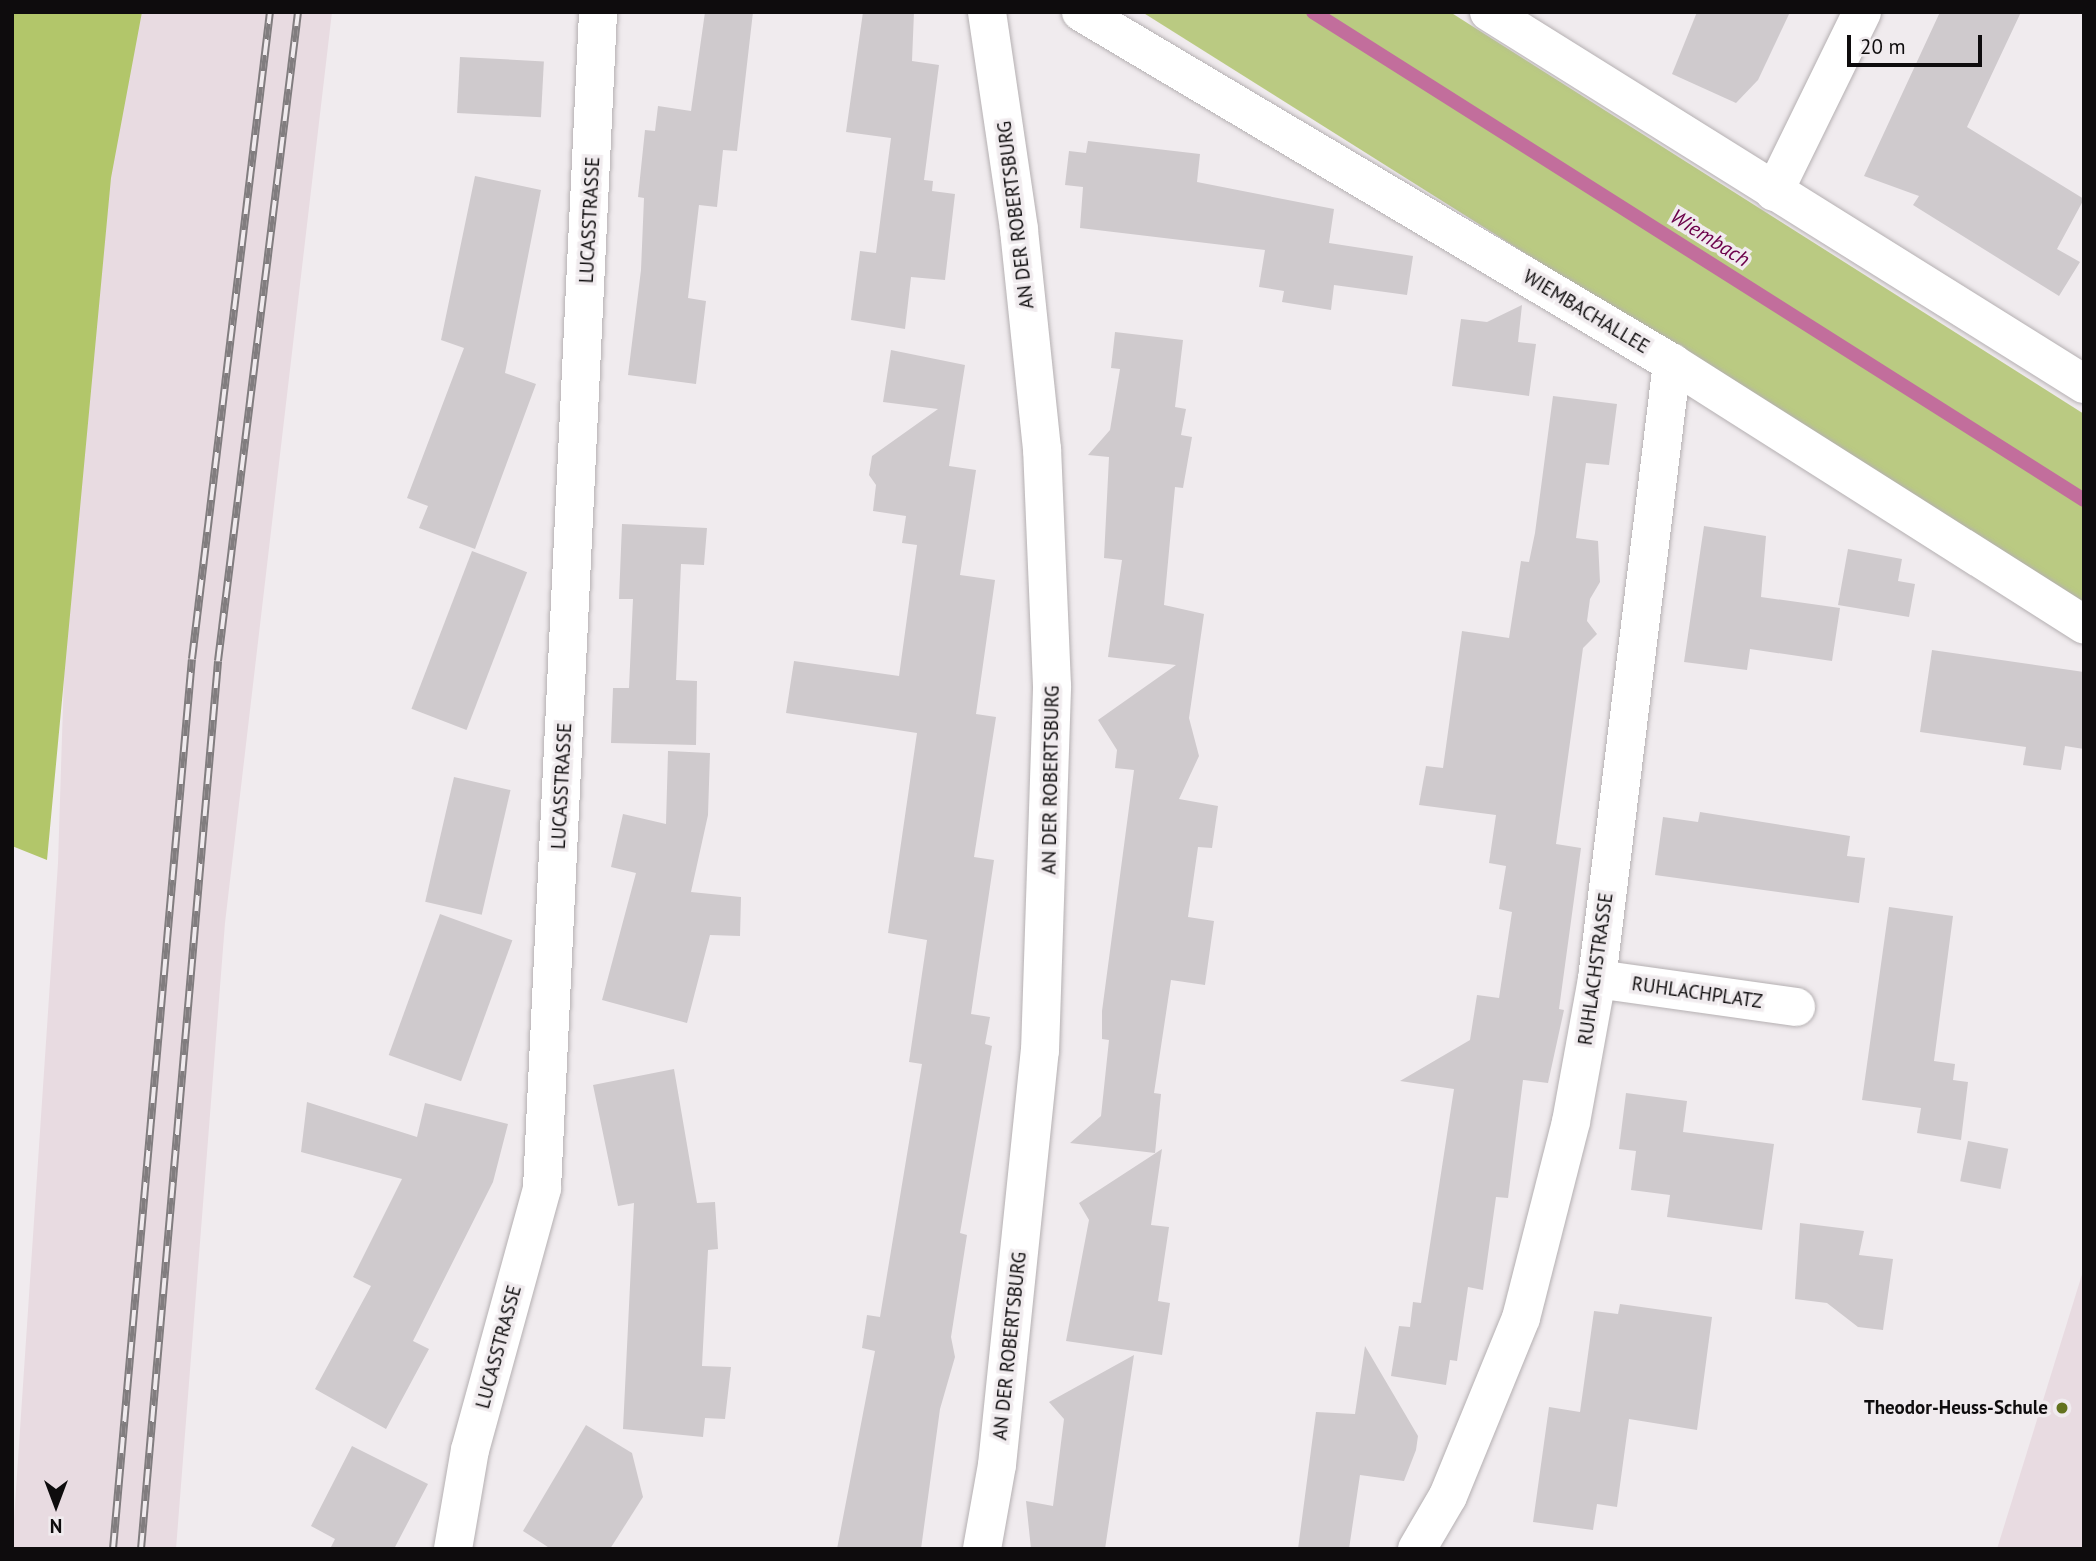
<!DOCTYPE html>
<style>
body{margin:0}
#map{position:relative;width:2096px;height:1561px;overflow:hidden;background:#f0ebee;font-family:"PT Sans",sans-serif}
div>[style]{position:absolute}
.built>*{inset:0;background:#e8dbe1}
.green>*{inset:0;background:#baca82}
.forest>*{inset:0;background:#b2c66a}
.stream>*{height:14px;margin:-7px;padding:0 7px;transform-origin:7px;border-radius:7px;background:#c26e9c}
.building>*{inset:0;background:#cfcacd;transform-origin:0 0}
.roads{filter:drop-shadow(0 0 2px #b5b0b2) drop-shadow(0 0 2px #b5b0b2)}
.street>*{height:38px;margin:-19px;padding:0 19px;transform-origin:19px;border-radius:19px;background:#fff}
.rail>*{height:8px;margin-top:-4px;transform-origin:0;background:repeating-linear-gradient(90deg,#f0ebee 0 16px,#817d7f 0 32px);box-sizing:border-box;border-block:2px solid #817d7f}
.dots>*{width:19px;height:19px;translate:-50% -50%;box-sizing:border-box;border:4px solid #f0ebee;border-radius:50%}
span{translate:-50% -50%;white-space:nowrap;text-align:center;line-height:1.15;-webkit-text-stroke:7px #f0ebee;paint-order:stroke}
.street-label{font-size:19px;color:#0e0c0d}
.poi-label{font-size:19px;color:#0e0c0d;font-weight:700}
.right{translate:-100% -50%;text-align:right}
.water-label{font-size:21px;color:#6c004a;font-style:italic}
.frame{position:absolute;inset:0;border:14px solid #0e0c0d;pointer-events:none}
.north{position:absolute;left:21px;top:1470px;width:70px;height:70px;-webkit-text-stroke:5px #f0ebee;paint-order:stroke;rotate:180deg;font-size:19px;font-weight:700;line-height:28px;text-align:center;color:#0e0c0d}
.north::after{content:'';display:block;margin:auto;width:24px;height:32px;background:#0e0c0d;clip-path:polygon(50% 0,100% 100%,50% 72%,0 100%)}
.scale{position:absolute;left:1847px;top:35px;width:135px;height:32px;box-sizing:border-box;border:4px solid #0e0c0d;border-top:0;padding-left:9px;font-size:21px;line-height:24px;white-space:nowrap;color:#0e0c0d;-webkit-text-stroke:5px #f0ebee;paint-order:stroke}
</style>
<div id="map">
<div class="built">
<div style="clip-path:polygon(85px 12px,332px 12px,225px 923px,176px 1549px,12px 1549px,58px 863px)"></div>
<div style="clip-path:polygon(2084px 1268px,2084px 1549px,1997px 1549px)"></div>
</div>
<div class="green">
<div style="clip-path:polygon(1142px 12px,1450px 12px,2084px 414px,2084px 605px)"></div>
</div>
<div class="forest">
<div style="clip-path:polygon(12px 12px,142px 12px,111px 178px,47px 860px,12px 846px)"></div>
</div>
<div class="stream">
<div style="left:1313px;top:12px;width:912px;rotate:32.33deg"></div>
</div>
<div class="building">
<div style="clip-path:polygon(705px 12px,753px 12px,737px 151px,723px 150px,717px 207px,699px 205px,688px 298px,706px 301px,696px 384px,628px 375px,641px 270px,644px 198px,638px 197px,645px 130px,655px 131px,658px 106px,691px 111px)"></div>
<div style="clip-path:polygon(863px 12px,914px 12px,912px 61px,939px 65px,924px 180px,933px 181px,932px 191px,955px 194px,945px 280px,911px 277px,905px 329px,851px 320px,860px 251px,876px 253px,891px 138px,846px 132px)"></div>
<div style="clip-path:polygon(1697px 12px,1790px 12px,1758px 80px,1736px 103px,1672px 74px)"></div>
<div style="clip-path:polygon(1940px 12px,2021px 12px,1967px 127px,2084px 199px,2057px 249px,2080px 262px,2059px 296px,1913px 205px,1919px 196px,1864px 176px)"></div>
<div style="left:460px;top:57px;width:84px;height:56px;rotate:3deg"></div>
<div style="clip-path:polygon(1088px 141px,1200px 154px,1197px 182px,1334px 209px,1329px 243px,1413px 256px,1407px 295px,1334px 285px,1331px 310px,1282px 302px,1284px 291px,1259px 287px,1265px 250px,1080px 228px,1083px 187px,1065px 185px,1069px 151px,1086px 153px)"></div>
<div style="clip-path:polygon(475px 176px,541px 190px,505px 373px,536px 384px,475px 549px,419px 528px,428px 506px,407px 498px,464px 348px,441px 340px)"></div>
<div style="clip-path:polygon(1522px 305px,1518px 342px,1536px 344px,1529px 396px,1452px 386px,1461px 319px,1487px 322px)"></div>
<div style="clip-path:polygon(1115px 332px,1183px 340px,1175px 407px,1186px 409px,1181px 435px,1192px 437px,1183px 488px,1175px 487px,1164px 605px,1204px 614px,1189px 718px,1199px 756px,1179px 799px,1218px 806px,1212px 848px,1198px 847px,1188px 917px,1214px 921px,1205px 985px,1171px 980px,1154px 1093px,1161px 1094px,1155px 1153px,1070px 1143px,1101px 1116px,1109px 1040px,1102px 1039px,1102px 1011px,1134px 770px,1115px 768px,1117px 750px,1098px 720px,1176px 665px,1108px 657px,1122px 560px,1104px 558px,1109px 457px,1088px 455px,1110px 430px,1120px 369px,1111px 368px)"></div>
<div style="clip-path:polygon(891px 350px,965px 365px,949px 466px,976px 470px,960px 575px,995px 580px,976px 714px,996px 717px,974px 857px,994px 860px,971px 1014px,990px 1017px,985px 1044px,992px 1046px,960px 1233px,967px 1235px,951px 1337px,955px 1357px,940px 1409px,921px 1549px,837px 1549px,875px 1351px,862px 1348px,867px 1315px,880px 1317px,922px 1064px,909px 1062px,927px 940px,888px 933px,917px 733px,786px 713px,794px 661px,899px 676px,917px 545px,902px 543px,906px 516px,873px 511px,876px 485px,869px 475px,872px 456px,938px 409px,883px 402px)"></div>
<div style="clip-path:polygon(1553px 396px,1617px 404px,1609px 465px,1586px 463px,1576px 538px,1598px 541px,1600px 582px,1590px 599px,1587px 621px,1597px 634px,1583px 648px,1556px 844px,1581px 848px,1559px 1009px,1564px 1010px,1548px 1083px,1523px 1080px,1508px 1198px,1496px 1197px,1483px 1290px,1468px 1287px,1457px 1361px,1450px 1360px,1446px 1385px,1391px 1376px,1399px 1326px,1410px 1327px,1413px 1302px,1421px 1303px,1454px 1089px,1400px 1081px,1470px 1040px,1477px 995px,1499px 998px,1512px 912px,1499px 909px,1506px 866px,1489px 863px,1496px 815px,1419px 805px,1426px 766px,1443px 768px,1462px 631px,1509px 638px,1521px 561px,1529px 562px,1535px 533px)"></div>
<div style="clip-path:polygon(622px 524px,707px 528px,704px 565px,681px 564px,676px 680px,697px 681px,696px 745px,611px 743px,613px 688px,629px 688px,633px 599px,619px 599px)"></div>
<div style="clip-path:polygon(1704px 526px,1766px 536px,1761px 597px,1840px 608px,1832px 661px,1750px 649px,1747px 670px,1684px 662px)"></div>
<div style="clip-path:polygon(1848px 549px,1902px 559px,1898px 581px,1915px 584px,1909px 617px,1838px 605px)"></div>
<div style="left:472px;top:551px;width:59px;height:169px;rotate:21deg"></div>
<div style="clip-path:polygon(1932px 650px,2084px 672px,2084px 749px,2065px 746px,2061px 770px,2023px 765px,2026px 747px,1920px 732px)"></div>
<div style="clip-path:polygon(668px 751px,710px 753px,708px 815px,691px 892px,741px 897px,740px 936px,710px 935px,687px 1023px,602px 1000px,636px 873px,611px 867px,623px 814px,666px 824px)"></div>
<div style="left:454px;top:777px;width:58px;height:128px;rotate:13deg"></div>
<div style="clip-path:polygon(1700px 812px,1850px 836px,1847px 856px,1865px 858px,1859px 903px,1655px 875px,1663px 817px,1698px 822px)"></div>
<div style="clip-path:polygon(1889px 907px,1953px 916px,1934px 1061px,1955px 1064px,1953px 1080px,1968px 1082px,1961px 1140px,1917px 1133px,1921px 1108px,1862px 1100px)"></div>
<div style="left:440px;top:914px;width:77px;height:150px;rotate:20deg"></div>
<div style="clip-path:polygon(674px 1069px,697px 1203px,715px 1202px,718px 1249px,708px 1250px,702px 1366px,731px 1367px,725px 1419px,705px 1418px,703px 1437px,623px 1429px,634px 1203px,618px 1206px,593px 1085px)"></div>
<div style="clip-path:polygon(1626px 1093px,1687px 1101px,1683px 1132px,1774px 1144px,1762px 1230px,1667px 1217px,1670px 1195px,1631px 1190px,1636px 1151px,1619px 1149px)"></div>
<div style="clip-path:polygon(307px 1102px,417px 1137px,425px 1103px,508px 1124px,493px 1182px,413px 1341px,429px 1349px,386px 1429px,315px 1389px,371px 1286px,353px 1277px,402px 1179px,301px 1152px)"></div>
<div style="left:1968px;top:1141px;width:41px;height:41px;rotate:11deg"></div>
<div style="clip-path:polygon(1162px 1149px,1151px 1225px,1169px 1227px,1158px 1301px,1170px 1303px,1162px 1355px,1066px 1341px,1089px 1220px,1079px 1203px)"></div>
<div style="clip-path:polygon(1800px 1223px,1864px 1231px,1859px 1255px,1893px 1259px,1883px 1330px,1858px 1327px,1827px 1303px,1795px 1299px)"></div>
<div style="clip-path:polygon(1620px 1304px,1712px 1317px,1697px 1430px,1629px 1419px,1617px 1507px,1597px 1504px,1593px 1530px,1533px 1522px,1549px 1407px,1580px 1412px,1594px 1311px,1618px 1314px)"></div>
<div style="clip-path:polygon(1365px 1346px,1418px 1436px,1416px 1450px,1404px 1481px,1360px 1475px,1349px 1549px,1298px 1549px,1316px 1412px,1355px 1414px)"></div>
<div style="clip-path:polygon(1134px 1355px,1105px 1549px,1031px 1549px,1026px 1501px,1053px 1506px,1064px 1419px,1049px 1402px)"></div>
<div style="clip-path:polygon(586px 1425px,632px 1453px,643px 1497px,610px 1549px,551px 1549px,523px 1531px)"></div>
<div style="clip-path:polygon(352px 1446px,428px 1484px,394px 1549px,330px 1549px,335px 1539px,311px 1526px)"></div>
</div>
<div class="roads">
<div class="street">
<div style="left:1081px;top:12px;width:687px;rotate:30.71deg"></div>
<div style="left:1672px;top:363px;width:488px;rotate:32.4deg"></div>
<div style="left:1489px;top:12px;width:702px;rotate:32.01deg"></div>
<div style="left:1774px;top:192px;width:200px;rotate:-63.9deg"></div>
<div style="left:1597px;top:979px;width:201px;rotate:8deg"></div>
<div style="left:453px;top:1549px;width:100px;rotate:-80.3deg"></div>
<div style="left:470px;top:1450px;width:272px;rotate:-74.6deg"></div>
<div style="left:542px;top:1188px;width:1177px;rotate:-87.27deg"></div>
<div style="left:982px;top:1549px;width:85px;rotate:-79.9deg"></div>
<div style="left:997px;top:1465px;width:416px;rotate:-84.1deg"></div>
<div style="left:1040px;top:1051px;width:365px;rotate:-88.1deg"></div>
<div style="left:1052px;top:686px;width:237px;rotate:-92.4deg"></div>
<div style="left:1042px;top:449px;width:221px;rotate:-96deg"></div>
<div style="left:1019px;top:229px;width:219px;rotate:-98.4deg"></div>
<div style="left:1417px;top:1549px;width:61px;rotate:-59.7deg"></div>
<div style="left:1448px;top:1496px;width:192px;rotate:-67.7deg"></div>
<div style="left:1521px;top:1318px;width:202px;rotate:-75.7deg"></div>
<div style="left:1571px;top:1122px;width:145px;rotate:-79.7deg"></div>
<div style="left:1597px;top:979px;width:621px;rotate:-83.06deg"></div>
</div>
</div>
<div class="rail">
<div style="left:113px;top:1549px;width:893px;rotate:-84.93deg"></div>
<div style="left:192px;top:659px;width:652px;rotate:-83.13deg"></div>
<div style="left:141px;top:1549px;width:891px;rotate:-85.04deg"></div>
<div style="left:218px;top:661px;width:654px;rotate:-82.97deg"></div>
</div>
<div class="dots">
<div style="left:2062px;top:1408px;background:#63721e"></div>
</div>
<div class="street-label">
<span style="left:1016px;top:215px;rotate:-97deg">AN DER ROBERTSBURG</span>
<span style="left:590px;top:220px;rotate:-87deg">LUCASSTRASSE</span>
<span style="left:1586px;top:312px;rotate:31deg">WIEMBACHALLEE</span>
<span style="left:1051px;top:780px;rotate:-89deg">AN DER ROBERTSBURG</span>
<span style="left:562px;top:786px;rotate:-87deg">LUCASSTRASSE</span>
<span style="left:1596px;top:969px;rotate:-82deg">RUHLACHSTRASSE</span>
<span style="left:1697px;top:993px;rotate:8deg">RUHLACHPLATZ</span>
<span style="left:1010px;top:1346px;rotate:-84deg">AN DER ROBERTSBURG</span>
<span style="left:499px;top:1347px;rotate:-75deg">LUCASSTRASSE</span>
</div>
<div class="poi-label">
<span class="right" style="left:2048px;top:1408px">Theodor-Heuss-Schule</span>
</div>
<div class="water-label">
<span style="left:1710px;top:238px;rotate:32deg">Wiembach</span>
</div>
<div class="frame"></div>
<div class="north">N</div>
<div class="scale">20 m</div>
</div>
